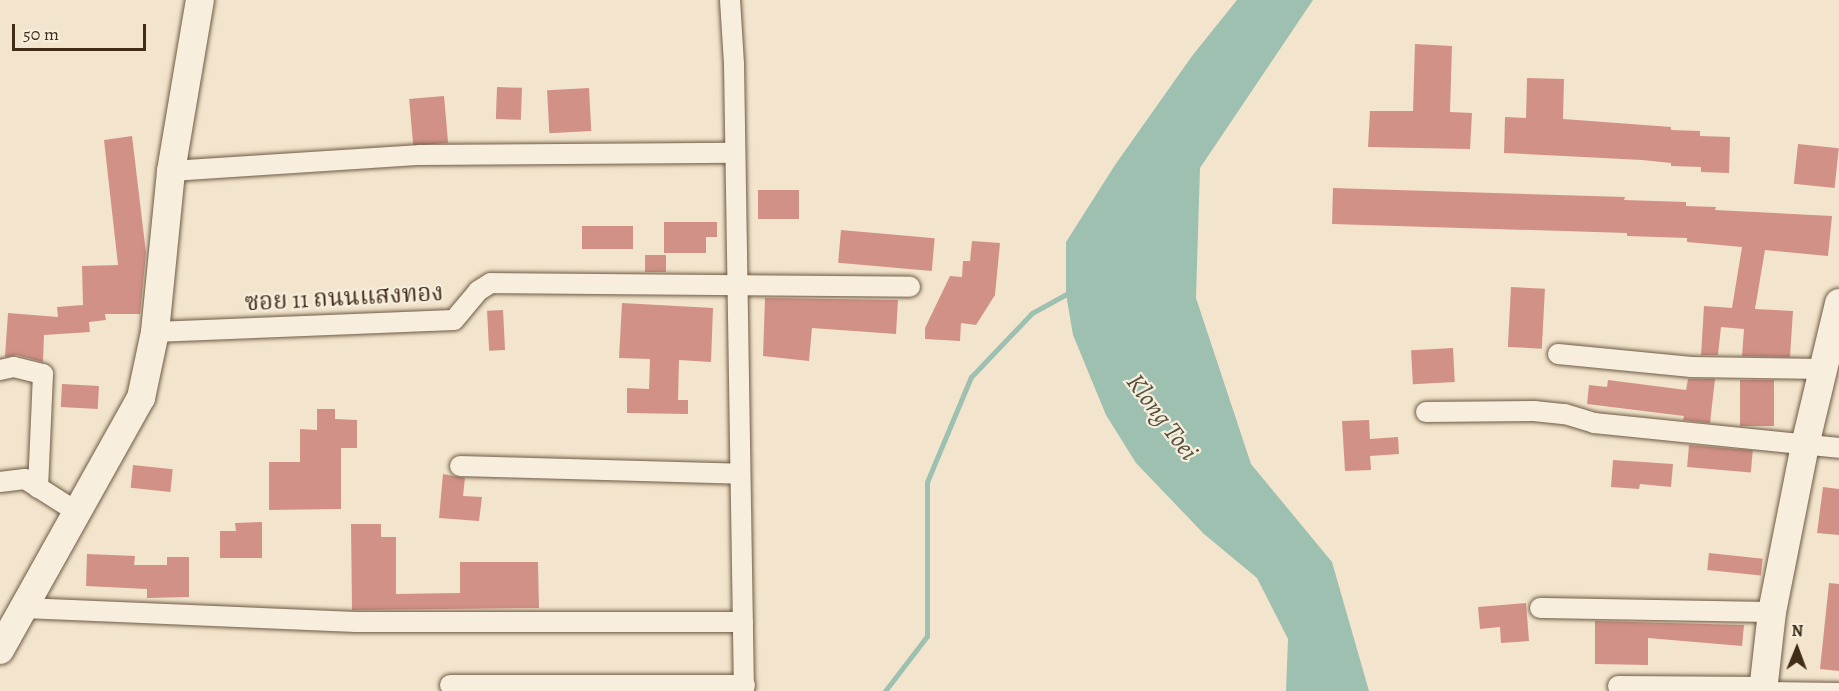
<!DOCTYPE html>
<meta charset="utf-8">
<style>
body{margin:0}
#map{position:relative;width:1839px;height:691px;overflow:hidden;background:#f3e5cd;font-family:Alegreya,"Noto Serif Thai",serif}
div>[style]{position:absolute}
.water>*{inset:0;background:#9dc0b1}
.stream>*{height:5px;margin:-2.5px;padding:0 2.5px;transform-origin:2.5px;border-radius:2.5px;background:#9dc0b1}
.building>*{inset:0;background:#d29186;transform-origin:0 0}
.roads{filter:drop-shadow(0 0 2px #6e5a44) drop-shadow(0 0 2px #6e5a44)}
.lane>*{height:10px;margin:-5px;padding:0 5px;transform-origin:5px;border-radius:5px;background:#f7eede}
.street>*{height:20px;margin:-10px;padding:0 10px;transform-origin:10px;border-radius:10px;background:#f7eede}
.secondary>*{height:28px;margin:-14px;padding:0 14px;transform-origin:14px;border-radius:14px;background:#f7eede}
span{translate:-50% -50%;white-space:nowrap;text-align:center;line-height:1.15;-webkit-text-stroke:4.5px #f7eede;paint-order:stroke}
.street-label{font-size:24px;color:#412c17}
.water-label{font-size:26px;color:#58513e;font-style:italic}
.north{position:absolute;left:1767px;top:619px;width:60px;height:60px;-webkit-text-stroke:4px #f7eede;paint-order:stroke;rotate:1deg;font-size:16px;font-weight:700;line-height:24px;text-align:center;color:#412c17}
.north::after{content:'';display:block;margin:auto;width:21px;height:27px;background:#412c17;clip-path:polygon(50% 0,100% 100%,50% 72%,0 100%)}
.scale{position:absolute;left:12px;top:24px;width:134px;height:27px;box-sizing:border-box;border:3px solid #412c17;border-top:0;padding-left:8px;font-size:18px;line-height:21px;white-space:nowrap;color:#412c17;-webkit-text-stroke:4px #f7eede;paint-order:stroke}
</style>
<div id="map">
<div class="water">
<div style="clip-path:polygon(1237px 0,1313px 0,1200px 168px,1196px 298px,1251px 464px,1332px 562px,1369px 691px,1286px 691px,1288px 639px,1257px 578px,1204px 534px,1136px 463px,1106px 415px,1073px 335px,1066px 294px,1066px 242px,1115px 165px,1192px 56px)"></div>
</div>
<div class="stream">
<div style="left:885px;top:691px;width:69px;rotate:-52.6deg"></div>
<div style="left:927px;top:636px;width:154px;rotate:-90deg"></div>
<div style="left:927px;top:482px;width:114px;rotate:-67.3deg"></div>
<div style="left:971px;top:377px;width:88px;rotate:-46.4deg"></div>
<div style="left:1032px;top:313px;width:43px;rotate:-28.9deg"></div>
</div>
<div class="building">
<div style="clip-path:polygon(1415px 44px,1452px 46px,1450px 112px,1472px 113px,1470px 149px,1368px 147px,1370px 111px,1413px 111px)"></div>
<div style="clip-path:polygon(1527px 78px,1564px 79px,1563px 119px,1671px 127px,1671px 130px,1700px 131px,1700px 136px,1730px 137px,1729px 173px,1701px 172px,1701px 167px,1671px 166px,1671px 163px,1642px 160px,1504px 153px,1505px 117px,1526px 118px)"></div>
<div style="left:497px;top:87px;width:25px;height:32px;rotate:2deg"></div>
<div style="left:589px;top:88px;width:43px;height:42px;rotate:87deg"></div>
<div style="left:444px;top:96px;width:47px;height:35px;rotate:85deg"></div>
<div style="clip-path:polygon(132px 136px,146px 253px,140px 314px,105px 314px,106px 320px,89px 322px,90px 332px,44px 335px,43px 362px,17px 355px,5px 357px,8px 313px,58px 317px,57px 307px,83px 305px,82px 266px,118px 265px,104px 140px)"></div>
<div style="left:1798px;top:144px;width:41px;height:40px;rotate:6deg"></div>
<div style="clip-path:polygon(1333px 188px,1625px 197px,1624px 200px,1686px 202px,1686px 206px,1716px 207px,1715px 210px,1832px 216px,1828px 256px,1765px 250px,1755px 309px,1793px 311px,1790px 357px,1742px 356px,1744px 329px,1721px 327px,1718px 355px,1701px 355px,1704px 306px,1732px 308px,1742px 247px,1687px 242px,1687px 238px,1627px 236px,1627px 233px,1332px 224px)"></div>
<div style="left:758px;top:190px;width:41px;height:29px"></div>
<div style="clip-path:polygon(664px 222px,717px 222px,717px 237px,706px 237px,706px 253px,664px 253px)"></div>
<div style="left:582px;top:226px;width:51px;height:23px"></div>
<div style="left:841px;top:230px;width:94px;height:33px;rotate:5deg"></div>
<div style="clip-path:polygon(972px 241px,1000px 243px,995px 295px,976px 325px,961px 323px,960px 341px,925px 339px,925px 328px,950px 276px,962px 277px,963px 261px,970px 261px)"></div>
<div style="left:645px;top:255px;width:21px;height:17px"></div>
<div style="left:1511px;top:287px;width:34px;height:60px;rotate:3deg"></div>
<div style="clip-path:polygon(765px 298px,898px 300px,896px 334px,812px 328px,809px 361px,763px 356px)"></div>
<div style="clip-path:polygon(622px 303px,713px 308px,711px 362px,679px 360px,678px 400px,688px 400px,688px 414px,627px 413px,627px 388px,649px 389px,650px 359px,619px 358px)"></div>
<div style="left:503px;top:310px;width:40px;height:16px;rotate:87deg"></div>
<div style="left:1453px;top:348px;width:34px;height:42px;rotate:87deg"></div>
<div style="clip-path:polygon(1688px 379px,1715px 379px,1710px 423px,1683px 420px,1684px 416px,1587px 404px,1589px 385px,1607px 387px,1608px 380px,1686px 390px)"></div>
<div style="left:1740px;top:380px;width:34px;height:46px"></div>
<div style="left:62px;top:384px;width:37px;height:23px;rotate:3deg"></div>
<div style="clip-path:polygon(317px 409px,335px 409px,335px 419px,357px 420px,357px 448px,341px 448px,341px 509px,269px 510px,269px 462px,300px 462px,300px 429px,317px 430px)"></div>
<div style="clip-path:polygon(1369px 420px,1370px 439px,1398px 437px,1399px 454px,1370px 456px,1371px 470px,1345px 471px,1342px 421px)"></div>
<div style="left:1689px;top:445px;width:64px;height:22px;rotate:5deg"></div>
<div style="clip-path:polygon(1613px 460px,1673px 464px,1671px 487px,1640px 484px,1639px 489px,1611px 487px)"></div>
<div style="left:133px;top:465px;width:40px;height:23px;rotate:6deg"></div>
<div style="clip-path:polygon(443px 474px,465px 478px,463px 496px,482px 497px,479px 521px,439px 518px)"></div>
<div style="clip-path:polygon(1823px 487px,1839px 489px,1839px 535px,1817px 533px)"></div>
<div style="clip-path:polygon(262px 522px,262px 558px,220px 558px,220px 531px,236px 531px,235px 523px)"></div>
<div style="clip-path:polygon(351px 524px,381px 524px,381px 537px,396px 537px,396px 594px,460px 593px,460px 562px,538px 562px,539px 608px,352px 610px)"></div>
<div style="left:1709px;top:553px;width:54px;height:17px;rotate:6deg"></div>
<div style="clip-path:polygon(87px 554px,135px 556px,134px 565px,167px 565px,167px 557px,189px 557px,189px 597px,147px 598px,147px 589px,86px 586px)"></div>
<div style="clip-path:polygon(1829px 583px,1839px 584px,1839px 671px,1820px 669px)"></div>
<div style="clip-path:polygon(1526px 603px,1529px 641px,1501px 643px,1500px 627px,1480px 629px,1478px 607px)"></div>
<div style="clip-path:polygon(1595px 621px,1744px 625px,1742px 646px,1648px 638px,1648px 665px,1595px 664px)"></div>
</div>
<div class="roads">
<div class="lane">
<div style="left:1766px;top:687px;width:73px;rotate:0.8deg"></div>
</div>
<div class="street">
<div style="left:730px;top:0;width:64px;rotate:86.4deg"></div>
<div style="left:734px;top:64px;width:627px;rotate:89.09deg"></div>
<div style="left:171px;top:171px;width:250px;rotate:-3.7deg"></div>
<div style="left:420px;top:155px;width:315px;rotate:-0.4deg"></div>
<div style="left:155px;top:332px;width:299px;rotate:-2.3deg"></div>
<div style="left:454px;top:320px;width:38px;rotate:-50deg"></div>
<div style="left:478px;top:291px;width:15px;rotate:-32deg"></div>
<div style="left:491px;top:283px;width:419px;rotate:0.5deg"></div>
<div style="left:1558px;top:354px;width:134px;rotate:5.6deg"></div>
<div style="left:1691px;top:367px;width:132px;rotate:0.9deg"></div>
<div style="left:0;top:370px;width:14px;rotate:-12deg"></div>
<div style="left:14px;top:367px;width:30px;rotate:14deg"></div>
<div style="left:43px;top:374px;width:114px;rotate:92.5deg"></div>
<div style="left:1426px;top:412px;width:108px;rotate:-0.5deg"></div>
<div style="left:1534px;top:411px;width:31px;rotate:6deg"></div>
<div style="left:1565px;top:414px;width:30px;rotate:17deg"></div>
<div style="left:1594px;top:423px;width:246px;rotate:5.8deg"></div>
<div style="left:460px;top:466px;width:280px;rotate:1.6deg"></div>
<div style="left:0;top:482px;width:25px;rotate:-7deg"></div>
<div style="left:25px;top:479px;width:62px;rotate:32.4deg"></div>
<div style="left:24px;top:608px;width:332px;rotate:2.4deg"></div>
<div style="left:356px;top:622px;width:387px"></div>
<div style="left:1540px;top:608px;width:232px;rotate:1deg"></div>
<div style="left:450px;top:685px;width:295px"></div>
<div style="left:1618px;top:686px;width:145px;rotate:0.4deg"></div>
</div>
<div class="secondary">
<div style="left:0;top:650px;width:289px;rotate:-60.8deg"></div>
<div style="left:141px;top:398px;width:67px;rotate:-78deg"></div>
<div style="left:155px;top:332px;width:162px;rotate:-84.3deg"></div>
<div style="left:171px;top:171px;width:173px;rotate:-80.4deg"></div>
<div style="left:1763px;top:691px;width:80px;rotate:-83.5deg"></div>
<div style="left:1772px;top:612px;width:170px;rotate:-78.8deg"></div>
<div style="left:1805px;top:445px;width:146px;rotate:-76.5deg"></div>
</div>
</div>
<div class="street-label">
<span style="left:344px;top:298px;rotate:-3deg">ซอย 11 ถนนแสงทอง</span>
</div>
<div class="water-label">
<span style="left:1162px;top:417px;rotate:53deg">Klong Toei</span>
</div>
<div class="north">N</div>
<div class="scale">50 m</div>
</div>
